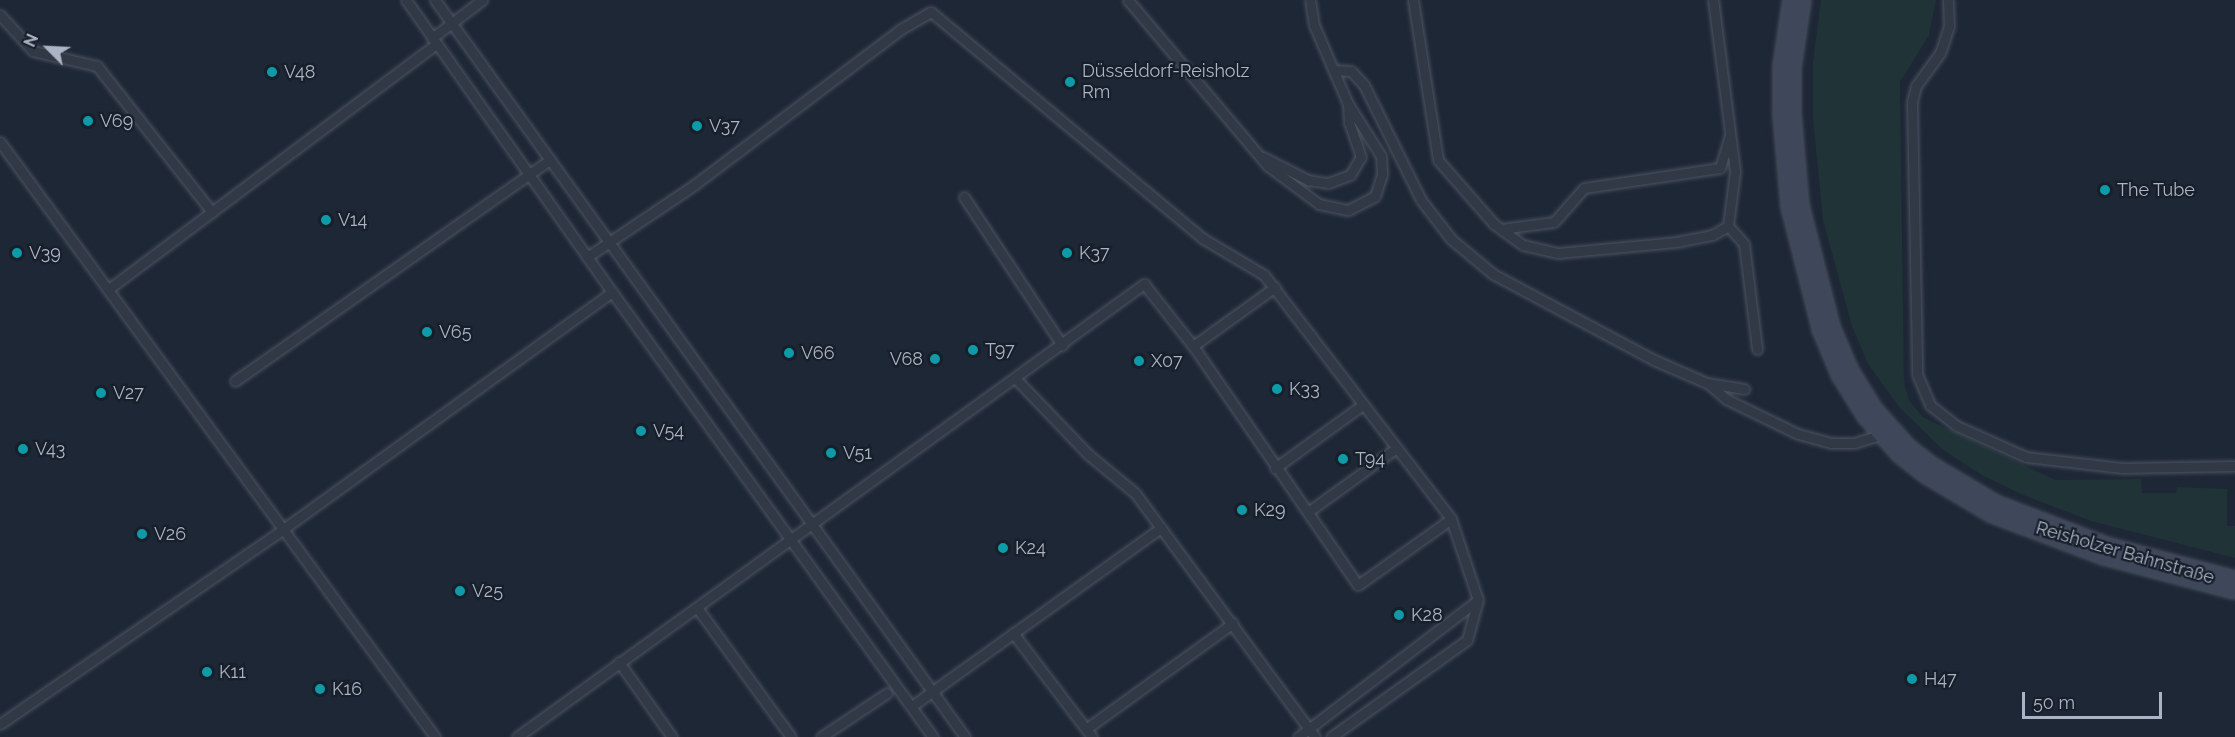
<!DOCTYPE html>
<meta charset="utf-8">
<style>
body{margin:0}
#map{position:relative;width:2235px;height:737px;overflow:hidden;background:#1e2736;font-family:Raleway,sans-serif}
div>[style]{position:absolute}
.green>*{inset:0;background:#203337}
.roads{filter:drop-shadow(0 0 2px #4c5462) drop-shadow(0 0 2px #4c5462)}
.lane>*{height:9px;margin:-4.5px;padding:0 4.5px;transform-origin:4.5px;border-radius:4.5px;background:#323946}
.secondary>*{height:26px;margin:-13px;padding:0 13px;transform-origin:13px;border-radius:13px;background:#3f485a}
.dots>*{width:16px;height:16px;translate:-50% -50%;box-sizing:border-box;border:3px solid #171f2b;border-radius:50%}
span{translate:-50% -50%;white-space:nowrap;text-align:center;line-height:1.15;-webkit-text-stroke:4.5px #171f2b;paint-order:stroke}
.poi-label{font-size:18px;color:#abb4c4}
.left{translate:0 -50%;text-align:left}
.right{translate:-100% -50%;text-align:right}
.street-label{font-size:18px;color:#abb4c4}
.north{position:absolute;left:18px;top:18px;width:60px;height:60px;-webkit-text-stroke:4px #171f2b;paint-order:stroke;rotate:294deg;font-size:16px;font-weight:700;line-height:24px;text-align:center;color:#abb4c4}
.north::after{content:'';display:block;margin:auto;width:21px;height:27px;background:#abb4c4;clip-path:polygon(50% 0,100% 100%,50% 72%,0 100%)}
.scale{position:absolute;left:2022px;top:692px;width:140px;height:27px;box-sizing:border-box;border:3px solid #abb4c4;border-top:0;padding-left:8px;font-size:18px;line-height:21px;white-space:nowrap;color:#abb4c4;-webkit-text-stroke:4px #171f2b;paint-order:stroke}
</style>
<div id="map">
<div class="green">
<div style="clip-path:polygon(1821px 0,1936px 0,1929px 35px,1900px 82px,1904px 384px,1910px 402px,1923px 417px,2055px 480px,2141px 479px,2142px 493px,2176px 493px,2177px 487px,2227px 489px,2227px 526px,2235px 526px,2235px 558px,2091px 521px,2021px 494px,1982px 475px,1942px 449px,1900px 408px,1868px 364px,1852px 326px,1823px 220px,1813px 118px,1813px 62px)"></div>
</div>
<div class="roads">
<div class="lane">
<div style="left:435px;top:0;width:908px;rotate:54.28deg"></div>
<div style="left:1128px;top:0;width:217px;rotate:49.9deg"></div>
<div style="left:1268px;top:166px;width:64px;rotate:36.7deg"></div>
<div style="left:1319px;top:204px;width:30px;rotate:12deg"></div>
<div style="left:1348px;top:210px;width:30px;rotate:-27deg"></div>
<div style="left:1375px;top:196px;width:23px;rotate:-72deg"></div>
<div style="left:1382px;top:174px;width:18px;rotate:-93deg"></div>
<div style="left:1381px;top:156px;width:62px;rotate:-122.4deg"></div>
<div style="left:1348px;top:104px;width:86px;rotate:-113.3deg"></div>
<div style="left:1314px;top:25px;width:25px;rotate:-99deg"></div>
<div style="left:1413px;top:0;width:162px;rotate:81.1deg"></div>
<div style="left:1438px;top:160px;width:85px;rotate:48.8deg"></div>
<div style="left:1494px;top:224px;width:36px;rotate:36deg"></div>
<div style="left:1523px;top:245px;width:36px;rotate:13deg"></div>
<div style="left:1558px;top:253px;width:119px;rotate:-5.3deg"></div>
<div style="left:1676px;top:242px;width:37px;rotate:-11deg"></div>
<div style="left:1712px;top:235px;width:18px;rotate:-29deg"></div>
<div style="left:1728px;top:226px;width:55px;rotate:-82.7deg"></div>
<div style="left:1735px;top:171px;width:172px;rotate:-97.3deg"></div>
<div style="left:1948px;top:0;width:26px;rotate:88deg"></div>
<div style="left:1949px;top:26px;width:28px;rotate:108deg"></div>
<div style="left:1940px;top:53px;width:41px;rotate:126deg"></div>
<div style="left:1916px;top:86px;width:16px;rotate:104deg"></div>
<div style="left:1912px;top:102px;width:272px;rotate:88.9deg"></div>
<div style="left:1917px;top:374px;width:34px;rotate:67deg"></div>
<div style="left:1930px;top:405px;width:34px;rotate:38deg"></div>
<div style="left:1957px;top:426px;width:76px;rotate:24.2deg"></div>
<div style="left:2026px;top:457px;width:97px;rotate:6.5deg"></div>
<div style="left:2122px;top:468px;width:113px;rotate:-1deg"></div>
<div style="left:0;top:15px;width:49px;rotate:47.5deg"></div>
<div style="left:33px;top:51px;width:66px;rotate:13.2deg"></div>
<div style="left:97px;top:66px;width:186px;rotate:51.8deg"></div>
<div style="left:432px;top:38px;width:63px;rotate:-37.2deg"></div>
<div style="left:1333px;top:70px;width:18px;rotate:3deg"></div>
<div style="left:1351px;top:71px;width:19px;rotate:47deg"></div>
<div style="left:1364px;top:85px;width:128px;rotate:63.6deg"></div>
<div style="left:1421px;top:200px;width:49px;rotate:52.4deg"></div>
<div style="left:1451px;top:239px;width:55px;rotate:39.8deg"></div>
<div style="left:1493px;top:274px;width:183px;rotate:28.1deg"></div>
<div style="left:1654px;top:360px;width:58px;rotate:23.5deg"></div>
<div style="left:1707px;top:383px;width:38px;rotate:9deg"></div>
<div style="left:0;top:142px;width:737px;rotate:53.83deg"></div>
<div style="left:1263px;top:157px;width:51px;rotate:27.1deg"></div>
<div style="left:1308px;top:180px;width:20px;rotate:9deg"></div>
<div style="left:1328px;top:183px;width:23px;rotate:-20deg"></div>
<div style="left:1350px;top:175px;width:21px;rotate:-59deg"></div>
<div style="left:1361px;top:157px;width:36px;rotate:-109deg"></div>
<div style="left:1349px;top:123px;width:19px;rotate:-93deg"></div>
<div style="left:964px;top:197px;width:178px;rotate:56.5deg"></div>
<div style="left:1728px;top:226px;width:24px;rotate:48deg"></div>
<div style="left:1744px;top:244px;width:106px;rotate:82.9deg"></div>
<div style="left:1501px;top:229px;width:53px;rotate:-7.5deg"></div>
<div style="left:1554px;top:222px;width:45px;rotate:-48.6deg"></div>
<div style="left:1584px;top:188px;width:137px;rotate:-8.4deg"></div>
<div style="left:1720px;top:168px;width:34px;rotate:-73deg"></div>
<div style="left:587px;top:257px;width:129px;rotate:-33.9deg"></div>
<div style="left:694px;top:185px;width:259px;rotate:-37deg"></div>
<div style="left:901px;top:29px;width:34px;rotate:-30deg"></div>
<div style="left:931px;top:12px;width:353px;rotate:39.8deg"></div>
<div style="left:1202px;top:238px;width:72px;rotate:30.8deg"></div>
<div style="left:1264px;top:275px;width:307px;rotate:52.5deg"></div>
<div style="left:110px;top:288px;width:407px;rotate:-36.8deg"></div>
<div style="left:612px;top:292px;width:549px;rotate:54.2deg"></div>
<div style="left:1193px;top:346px;width:101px;rotate:-35.7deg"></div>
<div style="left:1016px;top:379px;width:105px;rotate:46.2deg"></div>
<div style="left:1089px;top:455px;width:60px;rotate:39.6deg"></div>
<div style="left:1135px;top:493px;width:303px;rotate:53.6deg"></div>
<div style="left:235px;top:381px;width:385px;rotate:-35.1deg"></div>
<div style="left:1709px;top:384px;width:23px;rotate:41deg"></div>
<div style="left:1726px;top:399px;width:80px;rotate:25.9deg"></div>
<div style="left:1798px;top:434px;width:34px;rotate:15deg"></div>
<div style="left:1831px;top:443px;width:23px"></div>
<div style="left:1854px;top:443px;width:34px;rotate:-17deg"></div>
<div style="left:1275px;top:468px;width:106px;rotate:-35.8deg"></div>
<div style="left:1308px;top:512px;width:107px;rotate:-35.9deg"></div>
<div style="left:698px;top:609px;width:158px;rotate:54deg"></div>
<div style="left:1013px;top:633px;width:131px;rotate:52.8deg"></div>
<div style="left:619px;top:662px;width:92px;rotate:54.8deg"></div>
<div style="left:912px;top:706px;width:306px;rotate:-35.6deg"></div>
<div style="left:0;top:724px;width:342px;rotate:-34.5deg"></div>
<div style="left:282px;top:530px;width:407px;rotate:-35.8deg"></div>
<div style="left:612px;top:292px;width:357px;rotate:-125.2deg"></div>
<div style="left:1086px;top:729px;width:181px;rotate:-35.8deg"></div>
<div style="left:517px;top:737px;width:774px;rotate:-35.85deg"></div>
<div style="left:1144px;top:284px;width:79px;rotate:51.7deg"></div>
<div style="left:1193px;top:346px;width:290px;rotate:55.4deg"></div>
<div style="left:1358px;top:585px;width:114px;rotate:-35.4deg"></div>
<div style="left:1451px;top:519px;width:85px;rotate:71.6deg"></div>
<div style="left:1478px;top:600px;width:41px;rotate:105.4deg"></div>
<div style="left:1467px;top:640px;width:167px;rotate:144.5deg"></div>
<div style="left:821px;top:737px;width:79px;rotate:-33.7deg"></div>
<div style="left:1298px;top:737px;width:226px;rotate:-37.3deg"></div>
</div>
<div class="secondary">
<div style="left:1797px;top:0;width:68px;rotate:98.5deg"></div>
<div style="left:1787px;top:67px;width:48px;rotate:90deg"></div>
<div style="left:1787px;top:115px;width:91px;rotate:85deg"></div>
<div style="left:1795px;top:206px;width:126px;rotate:75.7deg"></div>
<div style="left:1826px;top:328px;width:49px;rotate:67.1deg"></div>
<div style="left:1845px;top:373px;width:47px;rotate:58deg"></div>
<div style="left:1870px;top:413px;width:51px;rotate:48.2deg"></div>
<div style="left:1904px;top:451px;width:33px;rotate:38deg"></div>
<div style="left:1930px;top:471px;width:74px;rotate:30.7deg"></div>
<div style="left:1994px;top:509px;width:119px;rotate:20.7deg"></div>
<div style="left:2105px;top:551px;width:134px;rotate:14.7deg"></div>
</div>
</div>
<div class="dots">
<div style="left:272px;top:72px;background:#0f9aa8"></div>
<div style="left:1070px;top:82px;background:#0f9aa8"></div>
<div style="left:88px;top:121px;background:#0f9aa8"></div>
<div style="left:697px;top:126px;background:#0f9aa8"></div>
<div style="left:2105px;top:190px;background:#0f9aa8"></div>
<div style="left:326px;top:220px;background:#0f9aa8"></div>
<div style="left:17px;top:253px;background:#0f9aa8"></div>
<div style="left:1067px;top:253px;background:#0f9aa8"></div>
<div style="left:427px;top:332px;background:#0f9aa8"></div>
<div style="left:973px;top:350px;background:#0f9aa8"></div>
<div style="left:789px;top:353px;background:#0f9aa8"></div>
<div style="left:935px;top:359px;background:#0f9aa8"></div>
<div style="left:1139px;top:361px;background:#0f9aa8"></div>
<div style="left:1277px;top:389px;background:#0f9aa8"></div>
<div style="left:101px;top:393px;background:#0f9aa8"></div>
<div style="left:641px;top:431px;background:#0f9aa8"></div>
<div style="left:23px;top:449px;background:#0f9aa8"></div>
<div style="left:831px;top:453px;background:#0f9aa8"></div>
<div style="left:1343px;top:459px;background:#0f9aa8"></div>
<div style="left:1242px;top:510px;background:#0f9aa8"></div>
<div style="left:142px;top:534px;background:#0f9aa8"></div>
<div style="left:1003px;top:548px;background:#0f9aa8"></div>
<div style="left:460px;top:591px;background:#0f9aa8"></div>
<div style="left:1399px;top:615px;background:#0f9aa8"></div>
<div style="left:207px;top:672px;background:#0f9aa8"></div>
<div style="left:1912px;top:679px;background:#0f9aa8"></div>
<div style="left:320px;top:689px;background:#0f9aa8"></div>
</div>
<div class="poi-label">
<span class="left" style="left:284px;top:72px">V48</span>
<span class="left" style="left:1082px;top:82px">Düsseldorf-Reisholz<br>Rm</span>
<span class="left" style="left:100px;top:121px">V69</span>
<span class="left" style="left:709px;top:126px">V37</span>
<span class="left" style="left:2117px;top:190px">The Tube</span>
<span class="left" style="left:338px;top:220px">V14</span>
<span class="left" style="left:29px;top:253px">V39</span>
<span class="left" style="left:1079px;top:253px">K37</span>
<span class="left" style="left:439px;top:332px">V65</span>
<span class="left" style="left:985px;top:350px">T97</span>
<span class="left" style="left:801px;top:353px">V66</span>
<span class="right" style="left:923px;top:359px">V68</span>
<span class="left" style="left:1151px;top:361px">X07</span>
<span class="left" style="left:1289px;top:389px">K33</span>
<span class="left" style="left:113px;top:393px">V27</span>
<span class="left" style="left:653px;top:431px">V54</span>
<span class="left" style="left:35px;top:449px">V43</span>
<span class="left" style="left:843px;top:453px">V51</span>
<span class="left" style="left:1355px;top:459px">T94</span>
<span class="left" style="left:1254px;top:510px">K29</span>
<span class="left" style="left:154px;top:534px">V26</span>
<span class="left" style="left:1015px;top:548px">K24</span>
<span class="left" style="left:472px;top:591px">V25</span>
<span class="left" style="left:1411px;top:615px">K28</span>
<span class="left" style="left:219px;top:672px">K11</span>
<span class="left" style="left:1924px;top:679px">H47</span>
<span class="left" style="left:332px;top:689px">K16</span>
</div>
<div class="street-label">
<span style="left:2125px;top:553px;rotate:16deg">Reisholzer Bahnstraße</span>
</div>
<div class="north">N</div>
<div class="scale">50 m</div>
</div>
